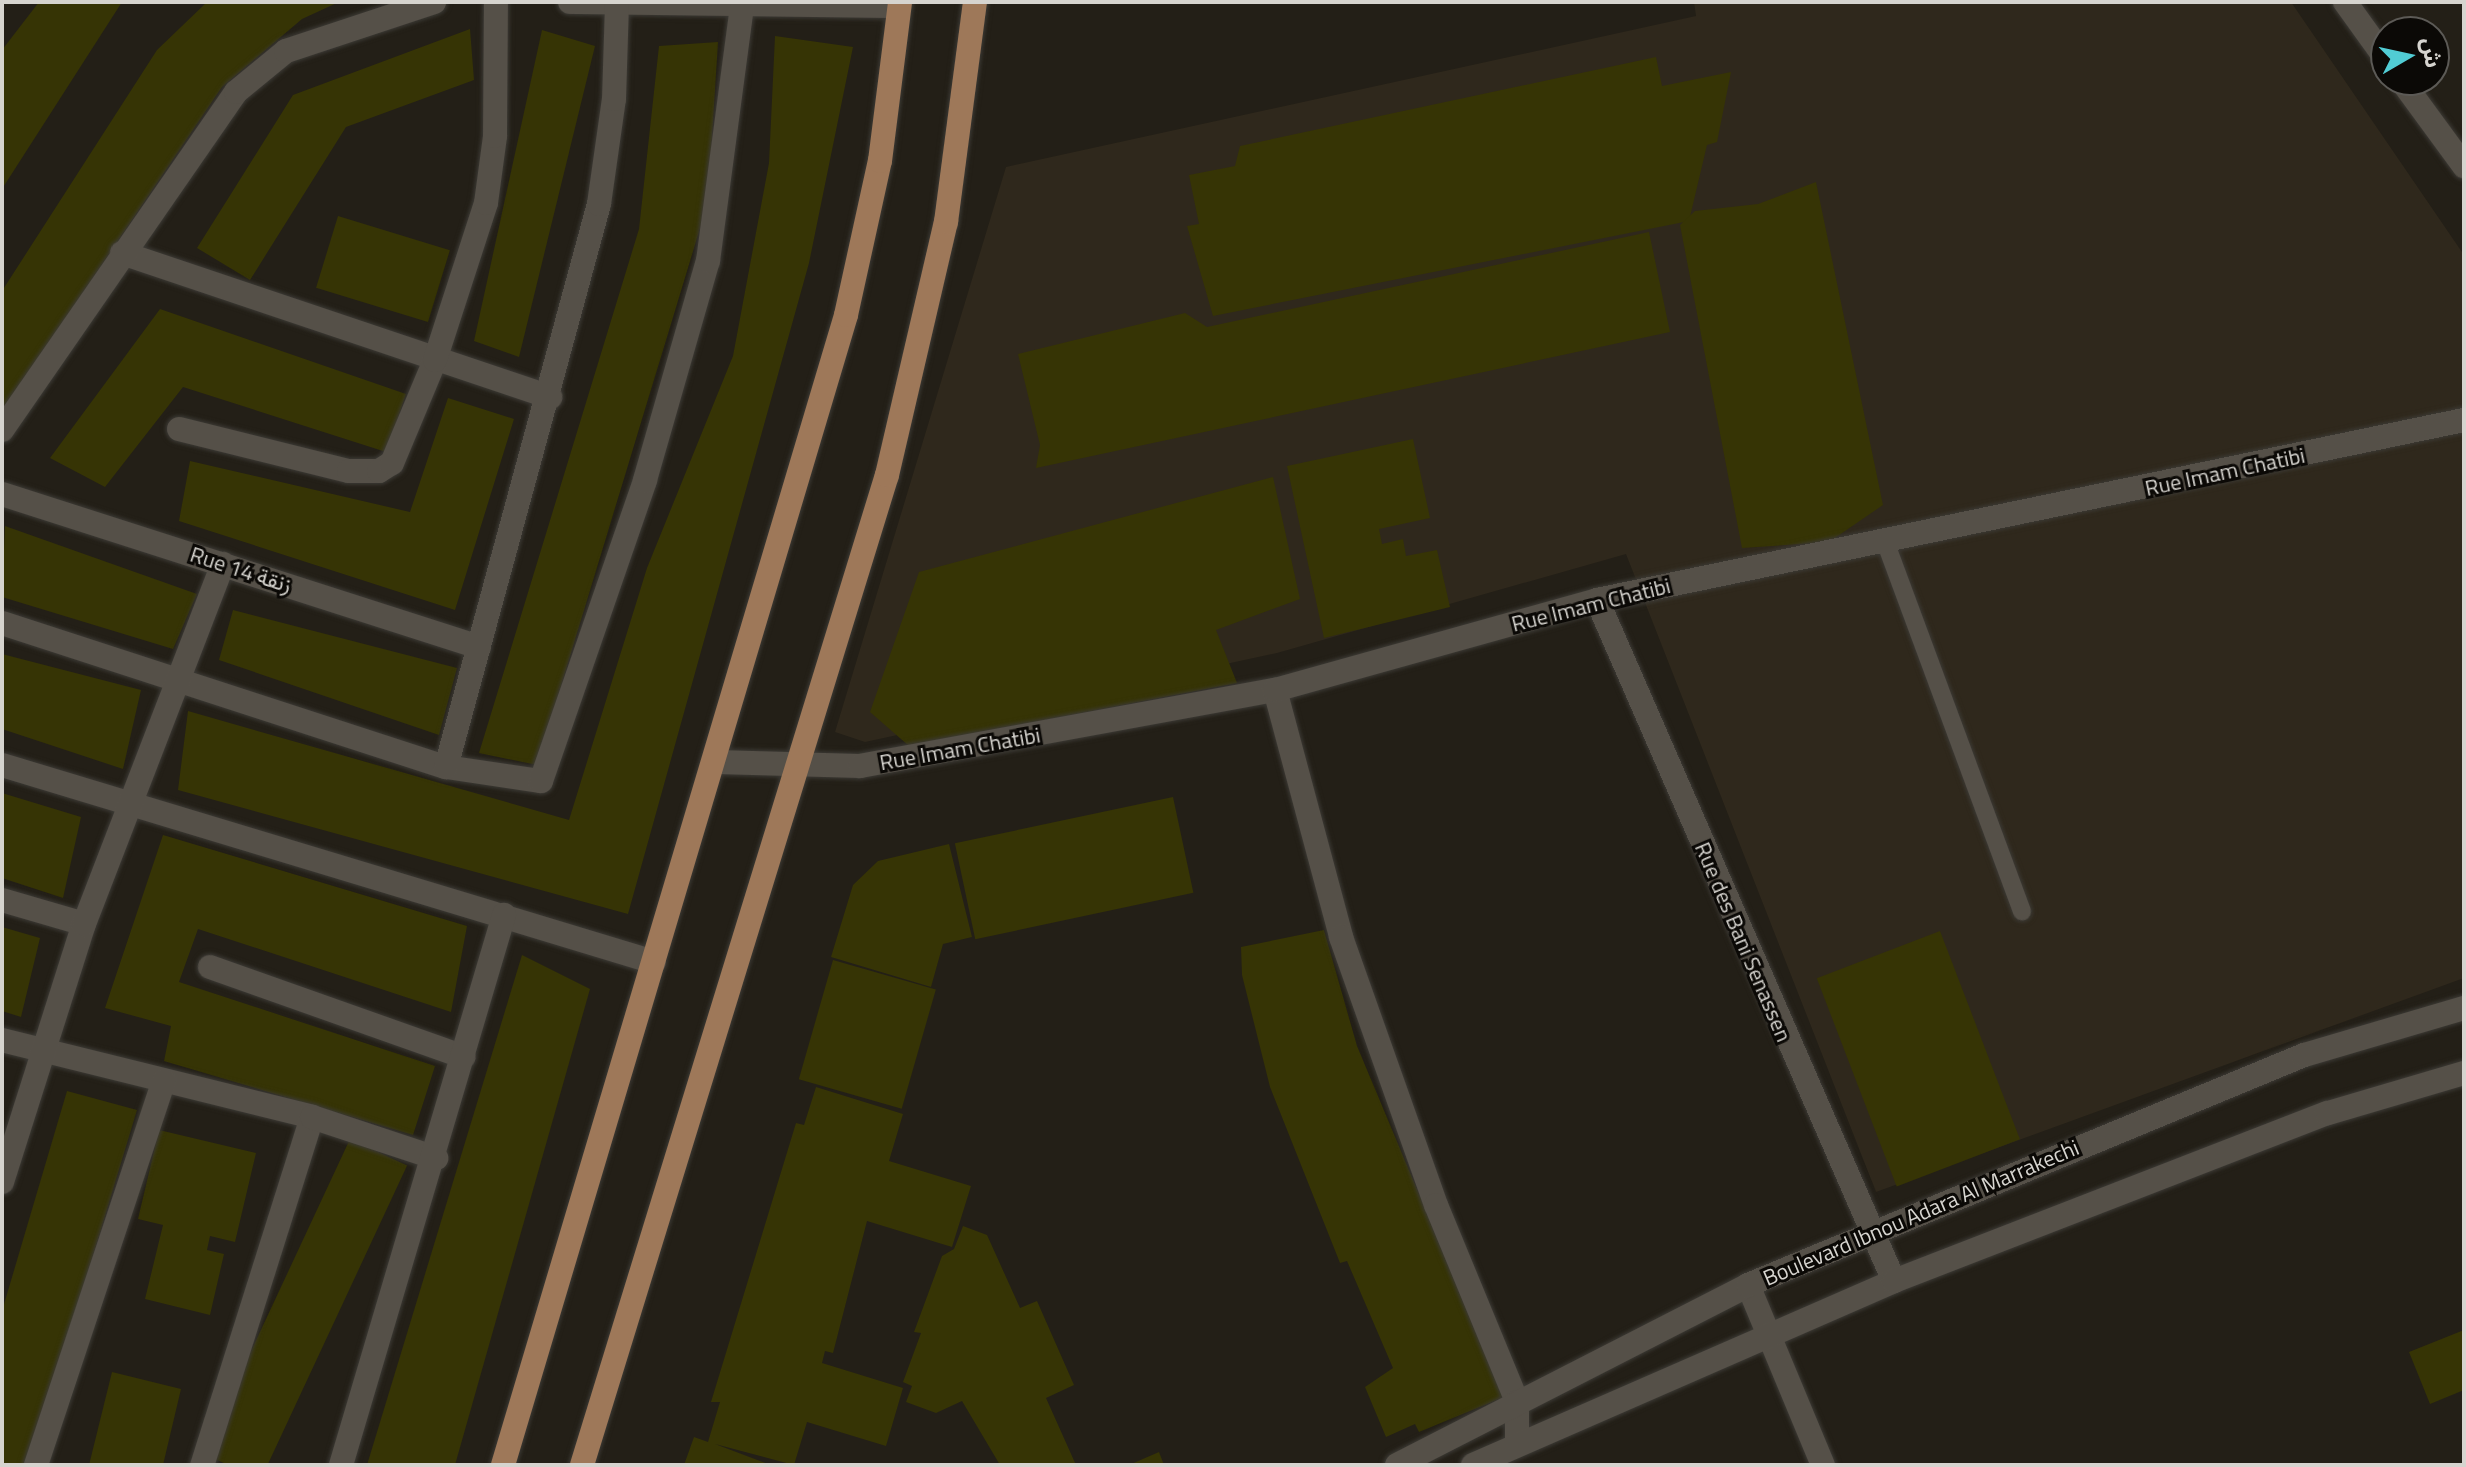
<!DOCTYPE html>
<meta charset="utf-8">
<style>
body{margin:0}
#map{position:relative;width:2466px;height:1467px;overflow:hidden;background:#231f17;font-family:"Titillium Web","Noto Sans Arabic",sans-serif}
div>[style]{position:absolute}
.built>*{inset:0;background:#2f281c}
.building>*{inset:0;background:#363405;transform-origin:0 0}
.roads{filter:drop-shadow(0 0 2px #3c3a35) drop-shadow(0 0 2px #3c3a35)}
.lane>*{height:18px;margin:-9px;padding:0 9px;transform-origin:9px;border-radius:9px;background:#555048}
.street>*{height:24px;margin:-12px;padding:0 12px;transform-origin:12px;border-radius:12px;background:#555048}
.secondary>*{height:24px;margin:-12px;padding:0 12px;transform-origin:12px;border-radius:12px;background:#555048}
.primary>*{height:24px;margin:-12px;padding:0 12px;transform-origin:12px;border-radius:12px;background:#9e7859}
span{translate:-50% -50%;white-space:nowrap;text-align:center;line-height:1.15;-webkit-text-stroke:6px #0b0906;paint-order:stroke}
.street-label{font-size:22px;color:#d6d4cf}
.frame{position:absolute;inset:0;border:4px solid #d6d4cf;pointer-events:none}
.north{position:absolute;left:2370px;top:16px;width:80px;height:80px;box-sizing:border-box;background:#0b0906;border:2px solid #5c5a56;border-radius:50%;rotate:81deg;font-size:22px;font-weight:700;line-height:32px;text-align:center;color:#d6d4cf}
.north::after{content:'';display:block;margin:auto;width:28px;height:36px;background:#51ccd4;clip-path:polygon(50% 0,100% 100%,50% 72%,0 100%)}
</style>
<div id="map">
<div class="built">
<div style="clip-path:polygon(1694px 2px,2291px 2px,2464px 255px,2464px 978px,1876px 1192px,1626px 554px,1277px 653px,865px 742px,835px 732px,1006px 167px,1696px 16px)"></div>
</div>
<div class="building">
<div style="clip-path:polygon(39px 2px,122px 2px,2px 189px,2px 50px)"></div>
<div style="clip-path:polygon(207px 2px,339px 2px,302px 19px,222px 87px,2px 412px,2px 291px,157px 50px)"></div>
<div style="clip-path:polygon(470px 29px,474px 80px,346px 127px,250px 280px,197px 248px,293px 95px)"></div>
<div style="clip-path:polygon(542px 30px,595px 46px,519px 357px,474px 341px)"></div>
<div style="clip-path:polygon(775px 36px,853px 47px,809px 263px,628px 914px,178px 790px,188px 711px,569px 820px,647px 568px,733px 356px,769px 163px)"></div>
<div style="clip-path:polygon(718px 42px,708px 202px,537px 765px,479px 753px,639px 229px,659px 46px)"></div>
<div style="clip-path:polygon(1656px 57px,1662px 86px,1731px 72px,1717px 142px,1707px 145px,1689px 221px,1213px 316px,1187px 226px,1199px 224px,1189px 175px,1235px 166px,1240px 146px)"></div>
<div style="clip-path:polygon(1816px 182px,1883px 505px,1829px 542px,1742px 548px,1680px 225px,1695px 211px,1758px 204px)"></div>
<div style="left:338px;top:216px;width:117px;height:75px;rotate:17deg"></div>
<div style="clip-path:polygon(1649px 232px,1670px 332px,1036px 468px,1040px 445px,1018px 354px,1185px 313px,1207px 327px)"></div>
<div style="clip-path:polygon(160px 309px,406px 394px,386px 452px,183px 387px,105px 487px,50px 458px)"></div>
<div style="clip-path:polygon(448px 398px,514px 419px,455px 610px,179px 521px,190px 461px,410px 512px)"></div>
<div style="clip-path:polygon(1413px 439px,1430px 518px,1379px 529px,1382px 544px,1403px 539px,1406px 556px,1437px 550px,1450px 607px,1324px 638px,1287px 466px)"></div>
<div style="clip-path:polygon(1273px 477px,1300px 599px,1216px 630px,1237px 683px,909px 746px,870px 712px,919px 572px)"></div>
<div style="clip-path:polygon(5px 526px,197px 594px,173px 649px,2px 597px)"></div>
<div style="clip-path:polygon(233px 610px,457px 668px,439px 735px,219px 660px)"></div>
<div style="clip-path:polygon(2px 654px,141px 690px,123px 769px,2px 729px)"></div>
<div style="clip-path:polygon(2px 793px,81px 817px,63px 898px,2px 878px)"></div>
<div style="left:1173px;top:797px;width:98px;height:223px;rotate:78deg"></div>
<div style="clip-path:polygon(163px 835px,467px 926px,451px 1012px,198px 929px,179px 982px,435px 1066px,413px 1135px,164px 1061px,171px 1026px,105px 1008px)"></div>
<div style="clip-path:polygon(949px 844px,972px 937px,943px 944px,931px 987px,831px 957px,853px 885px,878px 861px)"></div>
<div style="clip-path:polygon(2px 927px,40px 938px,21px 1017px,2px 1011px)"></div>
<div style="clip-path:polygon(1324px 930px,1357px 1046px,1504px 1397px,1419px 1432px,1415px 1424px,1386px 1437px,1365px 1387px,1393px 1368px,1347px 1261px,1340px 1263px,1270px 1087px,1242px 975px,1241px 947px)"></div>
<div style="left:1940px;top:931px;width:223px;height:132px;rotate:69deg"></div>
<div style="clip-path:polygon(522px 955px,590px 989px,455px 1465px,367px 1465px)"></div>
<div style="left:833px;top:960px;width:107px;height:124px;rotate:16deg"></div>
<div style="clip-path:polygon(816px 1087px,903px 1114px,889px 1161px,971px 1186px,952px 1247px,867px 1221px,833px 1353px,825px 1351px,822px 1363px,903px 1388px,886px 1446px,807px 1422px,794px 1465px,715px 1444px,771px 1465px,684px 1465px,694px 1437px,708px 1442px,720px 1402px,711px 1402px,796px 1123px,804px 1125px)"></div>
<div style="clip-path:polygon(67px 1091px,137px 1110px,30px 1465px,2px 1465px,2px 1311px)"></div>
<div style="clip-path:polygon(159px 1130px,256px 1153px,235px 1242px,210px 1236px,207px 1250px,224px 1254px,210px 1315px,145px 1299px,163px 1225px,138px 1219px)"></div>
<div style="left:350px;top:1139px;width:63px;height:347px;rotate:25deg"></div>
<div style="clip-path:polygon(963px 1226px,987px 1235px,1020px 1308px,1037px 1301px,1074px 1385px,1046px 1398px,1076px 1465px,1000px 1465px,962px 1401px,936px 1413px,906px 1402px,912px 1386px,903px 1382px,921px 1333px,914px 1332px,942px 1256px,954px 1249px)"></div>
<div style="clip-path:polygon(2464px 1330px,2464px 1390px,2430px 1404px,2409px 1352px)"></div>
<div style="clip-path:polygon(112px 1372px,181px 1389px,163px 1465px,89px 1465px)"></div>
<div style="clip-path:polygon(1159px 1452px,1164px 1465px,1129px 1465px)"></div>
</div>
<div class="roads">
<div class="lane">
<div style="left:1885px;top:541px;width:395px;rotate:69.7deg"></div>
</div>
<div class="street">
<div style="left:570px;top:2px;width:329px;rotate:0.7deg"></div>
<div style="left:2345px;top:2px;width:70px;rotate:54.3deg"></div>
<div style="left:2401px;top:80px;width:107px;rotate:53.8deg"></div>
<div style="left:122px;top:253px;width:452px;rotate:18.6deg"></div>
<div style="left:179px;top:429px;width:175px;rotate:13.9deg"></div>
<div style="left:349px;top:471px;width:30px"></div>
<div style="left:379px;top:471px;width:15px;rotate:-32deg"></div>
<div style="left:392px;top:463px;width:112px;rotate:-67.3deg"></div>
<div style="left:435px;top:360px;width:165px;rotate:-72deg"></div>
<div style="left:486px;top:203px;width:68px;rotate:-82.3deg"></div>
<div style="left:495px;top:136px;width:134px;rotate:-89.6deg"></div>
<div style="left:2px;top:430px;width:411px;rotate:-55.3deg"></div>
<div style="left:236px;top:92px;width:65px;rotate:-39.4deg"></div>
<div style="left:286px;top:51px;width:156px;rotate:-18.3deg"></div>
<div style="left:2px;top:494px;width:501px;rotate:17.78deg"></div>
<div style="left:1597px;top:600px;width:743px;rotate:66.44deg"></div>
<div style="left:2px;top:623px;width:467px;rotate:18deg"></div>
<div style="left:446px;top:767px;width:96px;rotate:8.4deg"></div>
<div style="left:541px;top:781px;width:318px;rotate:-70.9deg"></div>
<div style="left:645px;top:480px;width:228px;rotate:-74deg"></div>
<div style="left:708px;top:261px;width:256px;rotate:-82.4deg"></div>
<div style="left:1275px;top:690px;width:256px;rotate:75deg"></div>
<div style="left:1341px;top:937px;width:284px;rotate:70.5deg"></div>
<div style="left:1436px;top:1205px;width:213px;rotate:67.6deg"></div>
<div style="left:1517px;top:1402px;width:43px;rotate:90deg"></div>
<div style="left:717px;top:762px;width:143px;rotate:1.6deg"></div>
<div style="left:860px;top:766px;width:422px;rotate:-10.4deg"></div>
<div style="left:1275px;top:690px;width:334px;rotate:-15.6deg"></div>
<div style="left:1597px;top:600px;width:885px;rotate:-11.73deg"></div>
<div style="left:2px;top:765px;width:681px;rotate:16.81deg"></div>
<div style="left:446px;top:767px;width:583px;rotate:-74.8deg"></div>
<div style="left:599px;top:204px;width:106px;rotate:-81.9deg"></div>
<div style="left:614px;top:99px;width:97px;rotate:-88.2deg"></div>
<div style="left:2px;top:900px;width:85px;rotate:16.3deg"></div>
<div style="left:210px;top:967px;width:269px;rotate:19.5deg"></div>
<div style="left:2px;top:1040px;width:319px;rotate:13.9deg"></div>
<div style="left:312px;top:1117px;width:365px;rotate:107.5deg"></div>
<div style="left:312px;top:1117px;width:131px;rotate:18.3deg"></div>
<div style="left:2px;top:1182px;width:271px;rotate:-72.4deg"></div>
<div style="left:84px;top:924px;width:386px;rotate:-68.9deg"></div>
<div style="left:1748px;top:1285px;width:195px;rotate:67.4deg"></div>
<div style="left:36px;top:1465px;width:405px;rotate:-71.6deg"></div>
<div style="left:341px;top:1465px;width:574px;rotate:-73.49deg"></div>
</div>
<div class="secondary">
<div style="left:1397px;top:1465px;width:394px;rotate:-27.1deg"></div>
<div style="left:1748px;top:1285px;width:602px;rotate:-22.47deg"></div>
<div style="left:2304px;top:1055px;width:167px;rotate:-16.4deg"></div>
<div style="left:1473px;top:1465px;width:459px;rotate:-23.6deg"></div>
<div style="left:1894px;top:1281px;width:465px;rotate:-21.2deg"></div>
<div style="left:2328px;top:1113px;width:142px;rotate:-16.4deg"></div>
</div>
<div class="primary">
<div style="left:503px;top:1465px;width:1200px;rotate:-73.39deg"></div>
<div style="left:846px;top:315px;width:158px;rotate:-77.6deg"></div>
<div style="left:880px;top:161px;width:160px;rotate:-82.8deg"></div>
<div style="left:582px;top:1465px;width:1036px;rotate:-72.88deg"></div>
<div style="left:887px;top:475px;width:260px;rotate:-76.9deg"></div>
<div style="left:946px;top:222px;width:222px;rotate:-82.5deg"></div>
</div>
</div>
<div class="street-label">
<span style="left:2225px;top:472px;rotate:-12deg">Rue Imam Chatibi</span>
<span style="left:241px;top:570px;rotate:18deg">Rue 14 زنقة</span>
<span style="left:1591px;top:605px;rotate:-14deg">Rue Imam Chatibi</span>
<span style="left:960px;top:749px;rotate:-10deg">Rue Imam Chatibi</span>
<span style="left:1743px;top:942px;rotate:67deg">Rue des Bani Senassen</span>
<span style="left:1921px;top:1213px;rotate:-23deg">Boulevard Ibnou Adara Al Marrakechi</span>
</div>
<div class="frame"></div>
<div class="north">ش</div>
</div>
